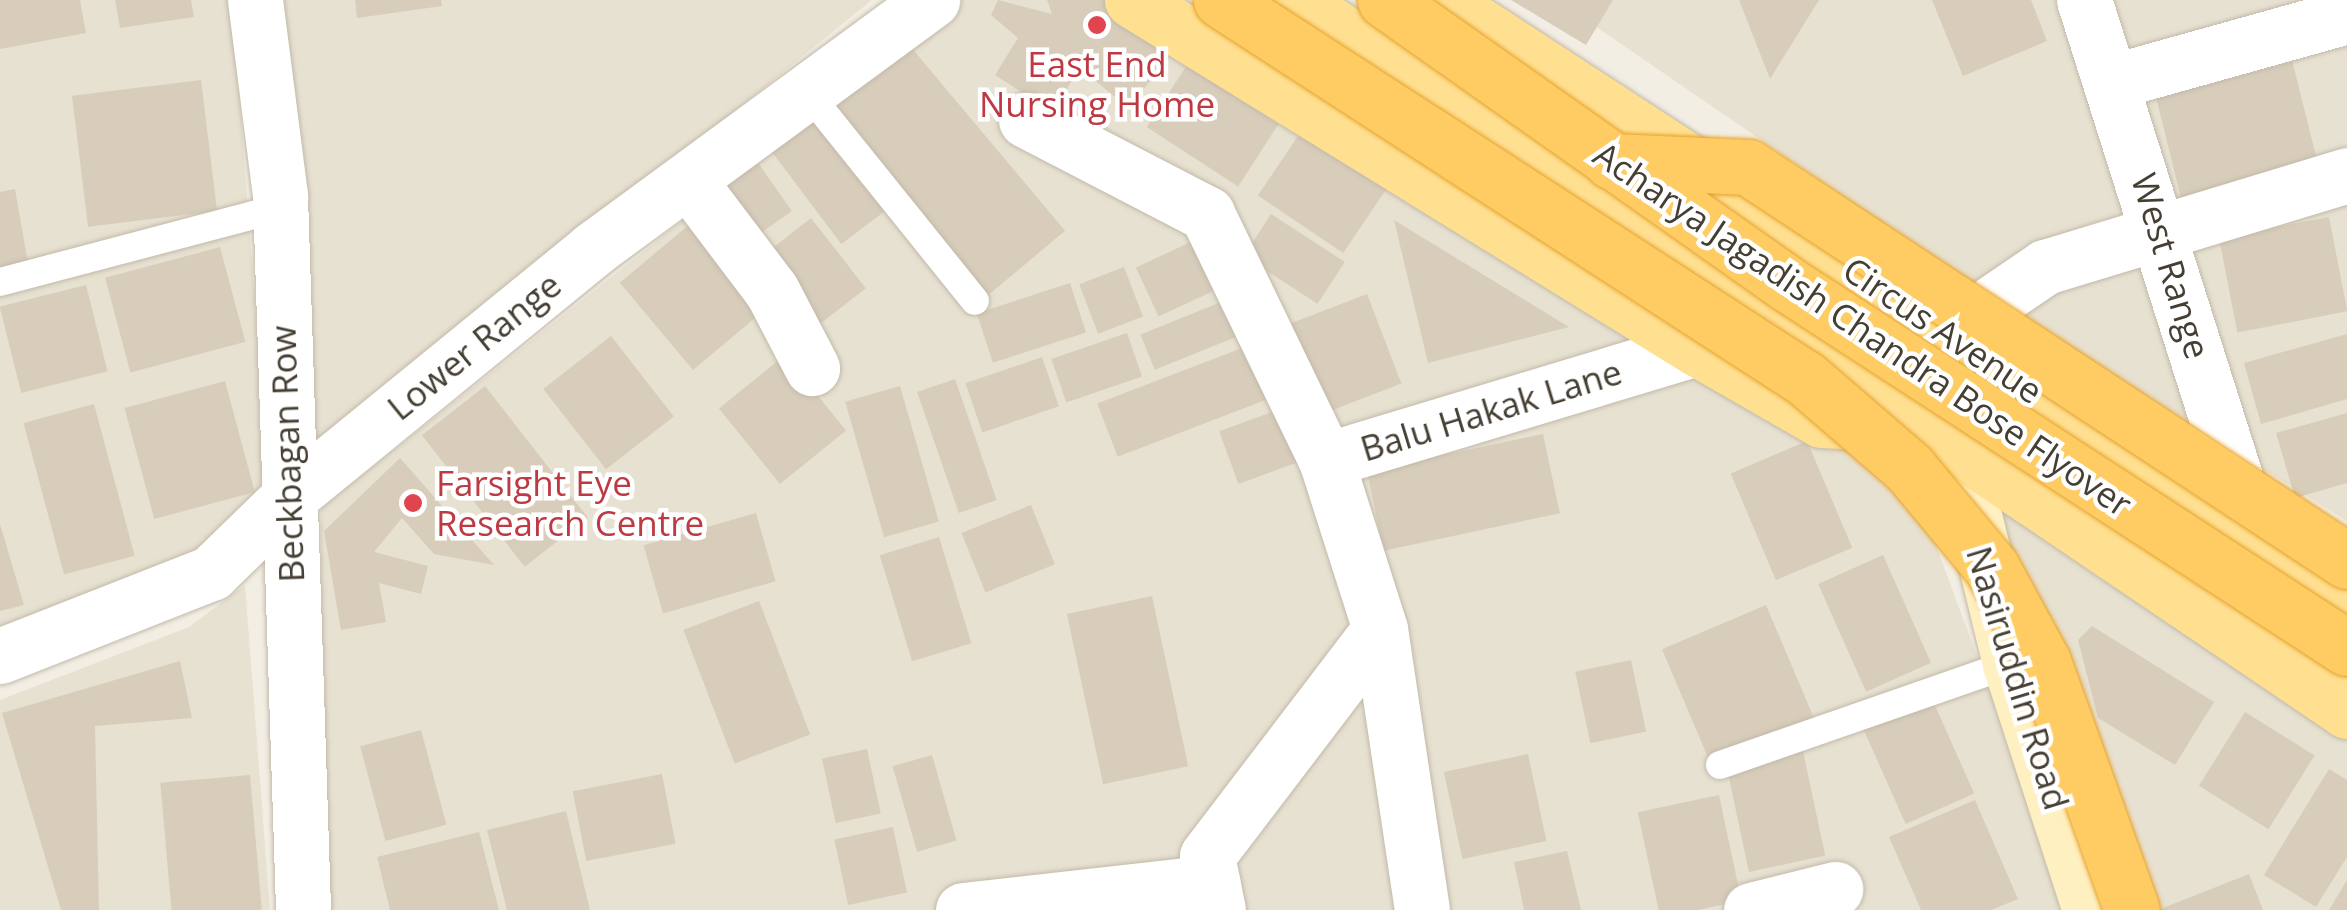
<!DOCTYPE html>
<style>
body{margin:0}
#map{position:relative;width:2347px;height:910px;overflow:hidden;background:#f3eee4;font-family:"Open Sans",sans-serif}
div>[style]{position:absolute}
.residential>*{inset:0;background:#e7e1d1}
.building>*{inset:0;background:#d8cdbb;transform-origin:0 0}
.roads{filter:drop-shadow(0 0 2px #c2b9a9) drop-shadow(0 0 2px #c2b9a9)}
.service>*{height:28px;margin:-14px;padding:0 14px;transform-origin:14px;border-radius:14px;background:#fff}
.minor>*{height:55px;margin:-27.5px;padding:0 27.5px;transform-origin:27.5px;border-radius:27.5px;background:#fff}
.tertiary>*{height:55px;margin:-27.5px;padding:0 27.5px;transform-origin:27.5px;border-radius:27.5px;background:#fff}
.secondary>*{height:55px;margin:-27.5px;padding:0 27.5px;transform-origin:27.5px;border-radius:27.5px;background:#fff0c2}
.primary>*{height:55px;margin:-27.5px;padding:0 27.5px;transform-origin:27.5px;border-radius:27.5px;background:#ffe091}
.bridges{filter:drop-shadow(0 0 2px #e6a22b) drop-shadow(0 0 2px #e6a22b)}
.motorway-bridge>*{height:55px;margin:-27.5px;padding:0 27.5px;transform-origin:27.5px;border-radius:27.5px;background:#ffcc63}
.dots>*{width:28px;height:28px;translate:-50% -50%;box-sizing:border-box;border:5px solid #fff;border-radius:50%}
span{translate:-50% -50%;white-space:nowrap;text-align:center;line-height:1.15;-webkit-text-stroke:9px #fff;paint-order:stroke}
.health-label{font-size:35px;color:#be3a42}
.left{translate:0 -50%;text-align:left}
.street-label{font-size:35px;color:#453e33}
</style>
<div id="map">
<div class="residential">
<div style="clip-path:polygon(0 0,232px 0,269px 489px,206px 550px,0 634px)"></div>
<div style="clip-path:polygon(283px 0,872px 0,311px 455px)"></div>
<div style="clip-path:polygon(960px 0,1140px 0,1890px 423px,2072px 910px,321px 910px,321px 508px)"></div>
<div style="clip-path:polygon(1557px 0,2347px 0,2347px 521px,2012px 312px)"></div>
<div style="clip-path:polygon(1993px 497px,2347px 721px,2347px 910px,2138px 910px)"></div>
<div style="clip-path:polygon(245px 585px,270px 910px,0 910px,0 700px,189px 627px)"></div>
</div>
<div class="building">
<div style="clip-path:polygon(0 0,80px 0,86px 33px,0 49px)"></div>
<div style="clip-path:polygon(115px 0,191px 0,194px 17px,120px 28px)"></div>
<div style="clip-path:polygon(355px 0,441px 0,442px 6px,357px 18px)"></div>
<div style="clip-path:polygon(998px 0,1052px 14px,1047px 0,1127px 0,1180px 45px,1128px 108px,1079px 67px,1054px 113px,995px 75px,1018px 38px,991px 15px)"></div>
<div style="clip-path:polygon(1511px 0,1613px 0,1586px 45px)"></div>
<div style="clip-path:polygon(1739px 0,1819px 0,1770px 79px)"></div>
<div style="clip-path:polygon(1932px 0,2031px 0,2047px 41px,1963px 76px)"></div>
<div style="left:905px;top:40px;width:249px;height:102px;rotate:50deg"></div>
<div style="left:2289px;top:48px;width:124px;height:141px;rotate:76deg"></div>
<div style="left:1187px;top:65px;width:109px;height:74px;rotate:33deg"></div>
<div style="left:201px;top:80px;width:132px;height:130px;rotate:83deg"></div>
<div style="left:812px;top:112px;width:123px;height:56px;rotate:53deg"></div>
<div style="left:1302px;top:130px;width:103px;height:79px;rotate:34deg"></div>
<div style="left:754px;top:157px;width:66px;height:53px;rotate:55deg"></div>
<div style="clip-path:polygon(15px 189px,29px 269px,0 275px,0 192px)"></div>
<div style="left:1271px;top:214px;width:88px;height:50px;rotate:33deg"></div>
<div style="left:2329px;top:217px;width:96px;height:112px;rotate:79deg"></div>
<div style="left:811px;top:218px;width:89px;height:66px;rotate:52deg"></div>
<div style="clip-path:polygon(1394px 220px,1569px 327px,1428px 363px)"></div>
<div style="left:691px;top:223px;width:114px;height:93px;rotate:50deg"></div>
<div style="left:1212px;top:232px;width:54px;height:84px;rotate:65deg"></div>
<div style="left:220px;top:247px;width:98px;height:119px;rotate:75deg"></div>
<div style="left:1124px;top:267px;width:53px;height:48px;rotate:69deg"></div>
<div style="left:1070px;top:283px;width:52px;height:98px;rotate:72deg"></div>
<div style="left:86px;top:285px;width:89px;height:89px;rotate:76deg"></div>
<div style="left:1367px;top:294px;width:96px;height:94px;rotate:69deg"></div>
<div style="left:1236px;top:296px;width:38px;height:103px;rotate:68deg"></div>
<div style="left:1127px;top:333px;width:46px;height:80px;rotate:71deg"></div>
<div style="clip-path:polygon(2347px 334px,2347px 399px,2261px 424px,2244px 363px)"></div>
<div style="left:611px;top:336px;width:102px;height:86px;rotate:52deg"></div>
<div style="left:1255px;top:343px;width:57px;height:169px;rotate:69deg"></div>
<div style="left:785px;top:355px;width:97px;height:85px;rotate:51deg"></div>
<div style="left:1042px;top:357px;width:52px;height:81px;rotate:71deg"></div>
<div style="left:955px;top:379px;width:128px;height:40px;rotate:71deg"></div>
<div style="left:225px;top:381px;width:115px;height:104px;rotate:75deg"></div>
<div style="left:485px;top:386px;width:167px;height:80px;rotate:52deg"></div>
<div style="left:900px;top:386px;width:141px;height:57px;rotate:74deg"></div>
<div style="left:94px;top:404px;width:157px;height:73px;rotate:75deg"></div>
<div style="left:1286px;top:407px;width:56px;height:71px;rotate:70deg"></div>
<div style="clip-path:polygon(2347px 413px,2347px 483px,2295px 498px,2276px 433px)"></div>
<div style="left:1543px;top:434px;width:81px;height:180px;rotate:78deg"></div>
<div style="left:1807px;top:441px;width:116px;height:83px;rotate:67deg"></div>
<div style="clip-path:polygon(400px 458px,494px 565px,434px 554px,402px 518px,374px 552px,428px 566px,421px 594px,379px 583px,386px 622px,341px 630px,324px 531px)"></div>
<div style="left:1031px;top:505px;width:64px;height:75px;rotate:68deg"></div>
<div style="left:756px;top:513px;width:71px;height:117px;rotate:74deg"></div>
<div style="clip-path:polygon(0 524px,24px 605px,0 611px)"></div>
<div style="left:939px;top:537px;width:111px;height:62px;rotate:73deg"></div>
<div style="left:1883px;top:555px;width:118px;height:71px;rotate:66deg"></div>
<div style="left:1152px;top:596px;width:174px;height:87px;rotate:78deg"></div>
<div style="left:759px;top:601px;width:143px;height:81px;rotate:69deg"></div>
<div style="left:1766px;top:605px;width:124px;height:113px;rotate:67deg"></div>
<div style="clip-path:polygon(2092px 626px,2214px 702px,2175px 765px,2098px 718px,2078px 640px)"></div>
<div style="left:1631px;top:660px;width:73px;height:57px;rotate:78deg"></div>
<div style="clip-path:polygon(180px 661px,192px 718px,95px 726px,99px 910px,61px 910px,2px 713px)"></div>
<div style="left:1929px;top:692px;width:111px;height:75px;rotate:66deg"></div>
<div style="left:2245px;top:712px;width:82px;height:87px;rotate:32deg"></div>
<div style="left:421px;top:730px;width:98px;height:63px;rotate:75deg"></div>
<div style="left:867px;top:749px;width:66px;height:46px;rotate:78deg"></div>
<div style="left:1803px;top:751px;width:107px;height:78px;rotate:78deg"></div>
<div style="left:1528px;top:754px;width:89px;height:86px;rotate:78deg"></div>
<div style="left:932px;top:755px;width:89px;height:41px;rotate:74deg"></div>
<div style="clip-path:polygon(2329px 769px,2347px 780px,2347px 857px,2316px 907px,2264px 875px)"></div>
<div style="left:662px;top:774px;width:71px;height:91px;rotate:79deg"></div>
<div style="left:250px;top:775px;width:135px;height:90px;rotate:85deg"></div>
<div style="left:1719px;top:795px;width:108px;height:83px;rotate:78deg"></div>
<div style="clip-path:polygon(1975px 800px,2018px 899px,1991px 910px,1921px 910px,1889px 837px)"></div>
<div style="clip-path:polygon(566px 811px,590px 910px,507px 910px,487px 830px)"></div>
<div style="left:893px;top:827px;width:67px;height:60px;rotate:78deg"></div>
<div style="clip-path:polygon(479px 832px,499px 910px,390px 910px,377px 857px)"></div>
<div style="clip-path:polygon(1567px 851px,1581px 910px,1524px 910px,1514px 862px)"></div>
<div style="clip-path:polygon(2249px 874px,2263px 910px,2158px 910px)"></div>
<div style="clip-path:polygon(2347px 880px,2347px 910px,2329px 910px)"></div>
</div>
<div class="roads">
<div class="service">
<div style="left:807px;top:92px;width:268px;rotate:51.2deg"></div>
<div style="left:0;top:282px;width:290px;rotate:-14.8deg"></div>
<div style="left:1720px;top:765px;width:307px;rotate:-19.2deg"></div>
</div>
<div class="minor">
<div style="left:255px;top:0;width:198px;rotate:82.7deg"></div>
<div style="left:280px;top:196px;width:714px;rotate:88.15deg"></div>
<div style="left:2084px;top:0;width:547px;rotate:72.43deg"></div>
<div style="left:2111px;top:82px;width:245px;rotate:-15.6deg"></div>
<div style="left:1026px;top:120px;width:204px;rotate:27.4deg"></div>
<div style="left:1207px;top:214px;width:273px;rotate:64.2deg"></div>
<div style="left:688px;top:180px;width:139px;rotate:52.9deg"></div>
<div style="left:772px;top:291px;width:87px;rotate:62.5deg"></div>
<div style="left:0;top:656px;width:227px;rotate:-21.5deg"></div>
<div style="left:211px;top:573px;width:107px;rotate:-44.2deg"></div>
<div style="left:288px;top:498px;width:394px;rotate:-39.2deg"></div>
<div style="left:593px;top:249px;width:421px;rotate:-36.3deg"></div>
<div style="left:963px;top:910px;width:251px;rotate:-6.4deg"></div>
<div style="left:1218px;top:910px;width:55px;rotate:-101.5deg"></div>
<div style="left:1207px;top:856px;width:285px;rotate:-52.7deg"></div>
<div style="left:1422px;top:910px;width:284px;rotate:-98.5deg"></div>
<div style="left:1380px;top:629px;width:177px;rotate:-107.7deg"></div>
<div style="left:1326px;top:460px;width:387px;rotate:-16.8deg"></div>
<div style="left:1751px;top:910px;width:87px;rotate:-14deg"></div>
</div>
<div class="tertiary">
<div style="left:1945px;top:335px;width:121px;rotate:-34.2deg"></div>
<div style="left:2045px;top:267px;width:316px;rotate:-16.9deg"></div>
</div>
<div class="secondary">
<div style="left:1949px;top:413px;width:258px;rotate:76.3deg"></div>
<div style="left:2010px;top:664px;width:259px;rotate:72deg"></div>
</div>
<div class="primary">
<div style="left:1132px;top:0;width:663px;rotate:31.68deg"></div>
<div style="left:1696px;top:348px;width:144px;rotate:29.9deg"></div>
<div style="left:1821px;top:420px;width:40px;rotate:2.9deg"></div>
<div style="left:1295px;top:0;width:1270px;rotate:34.05deg"></div>
<div style="left:1441px;top:0;width:1082px;rotate:33.12deg"></div>
</div>
</div>
<div class="bridges">
<div class="motorway-bridge">
<div style="left:1221px;top:0;width:697px;rotate:32.94deg"></div>
<div style="left:1806px;top:379px;width:136px;rotate:40.8deg"></div>
<div style="left:1909px;top:468px;width:130px;rotate:50.3deg"></div>
<div style="left:1992px;top:568px;width:107px;rotate:61.5deg"></div>
<div style="left:2043px;top:662px;width:263px;rotate:70.3deg"></div>
<div style="left:1385px;top:0;width:491px;rotate:35.2deg"></div>
<div style="left:1786px;top:283px;width:669px;rotate:33.05deg"></div>
<div style="left:1611px;top:161px;width:137px;rotate:2.5deg"></div>
<div style="left:1748px;top:167px;width:717px;rotate:33.34deg"></div>
</div>
</div>
<div class="dots">
<div style="left:1097px;top:25px;background:#e0444e"></div>
<div style="left:413px;top:503px;background:#e0444e"></div>
</div>
<div class="health-label">
<span style="left:1097px;top:84px">East End<br>Nursing Home</span>
<span class="left" style="left:436px;top:503px">Farsight Eye<br>Research Centre</span>
</div>
<div class="street-label">
<span style="left:2171px;top:266px;rotate:73deg">West Range</span>
<span style="left:1863px;top:329px;rotate:34deg">Acharya Jagadish Chandra Bose Flyover</span>
<span style="left:1943px;top:330px;rotate:34deg">Circus Avenue</span>
<span style="left:474px;top:346px;rotate:-39deg">Lower Range</span>
<span style="left:1491px;top:410px;rotate:-17deg">Balu Hakak Lane</span>
<span style="left:287px;top:454px;rotate:-92deg">Beckbagan Row</span>
<span style="left:2018px;top:678px;rotate:73deg">Nasiruddin Road</span>
</div>
</div>
